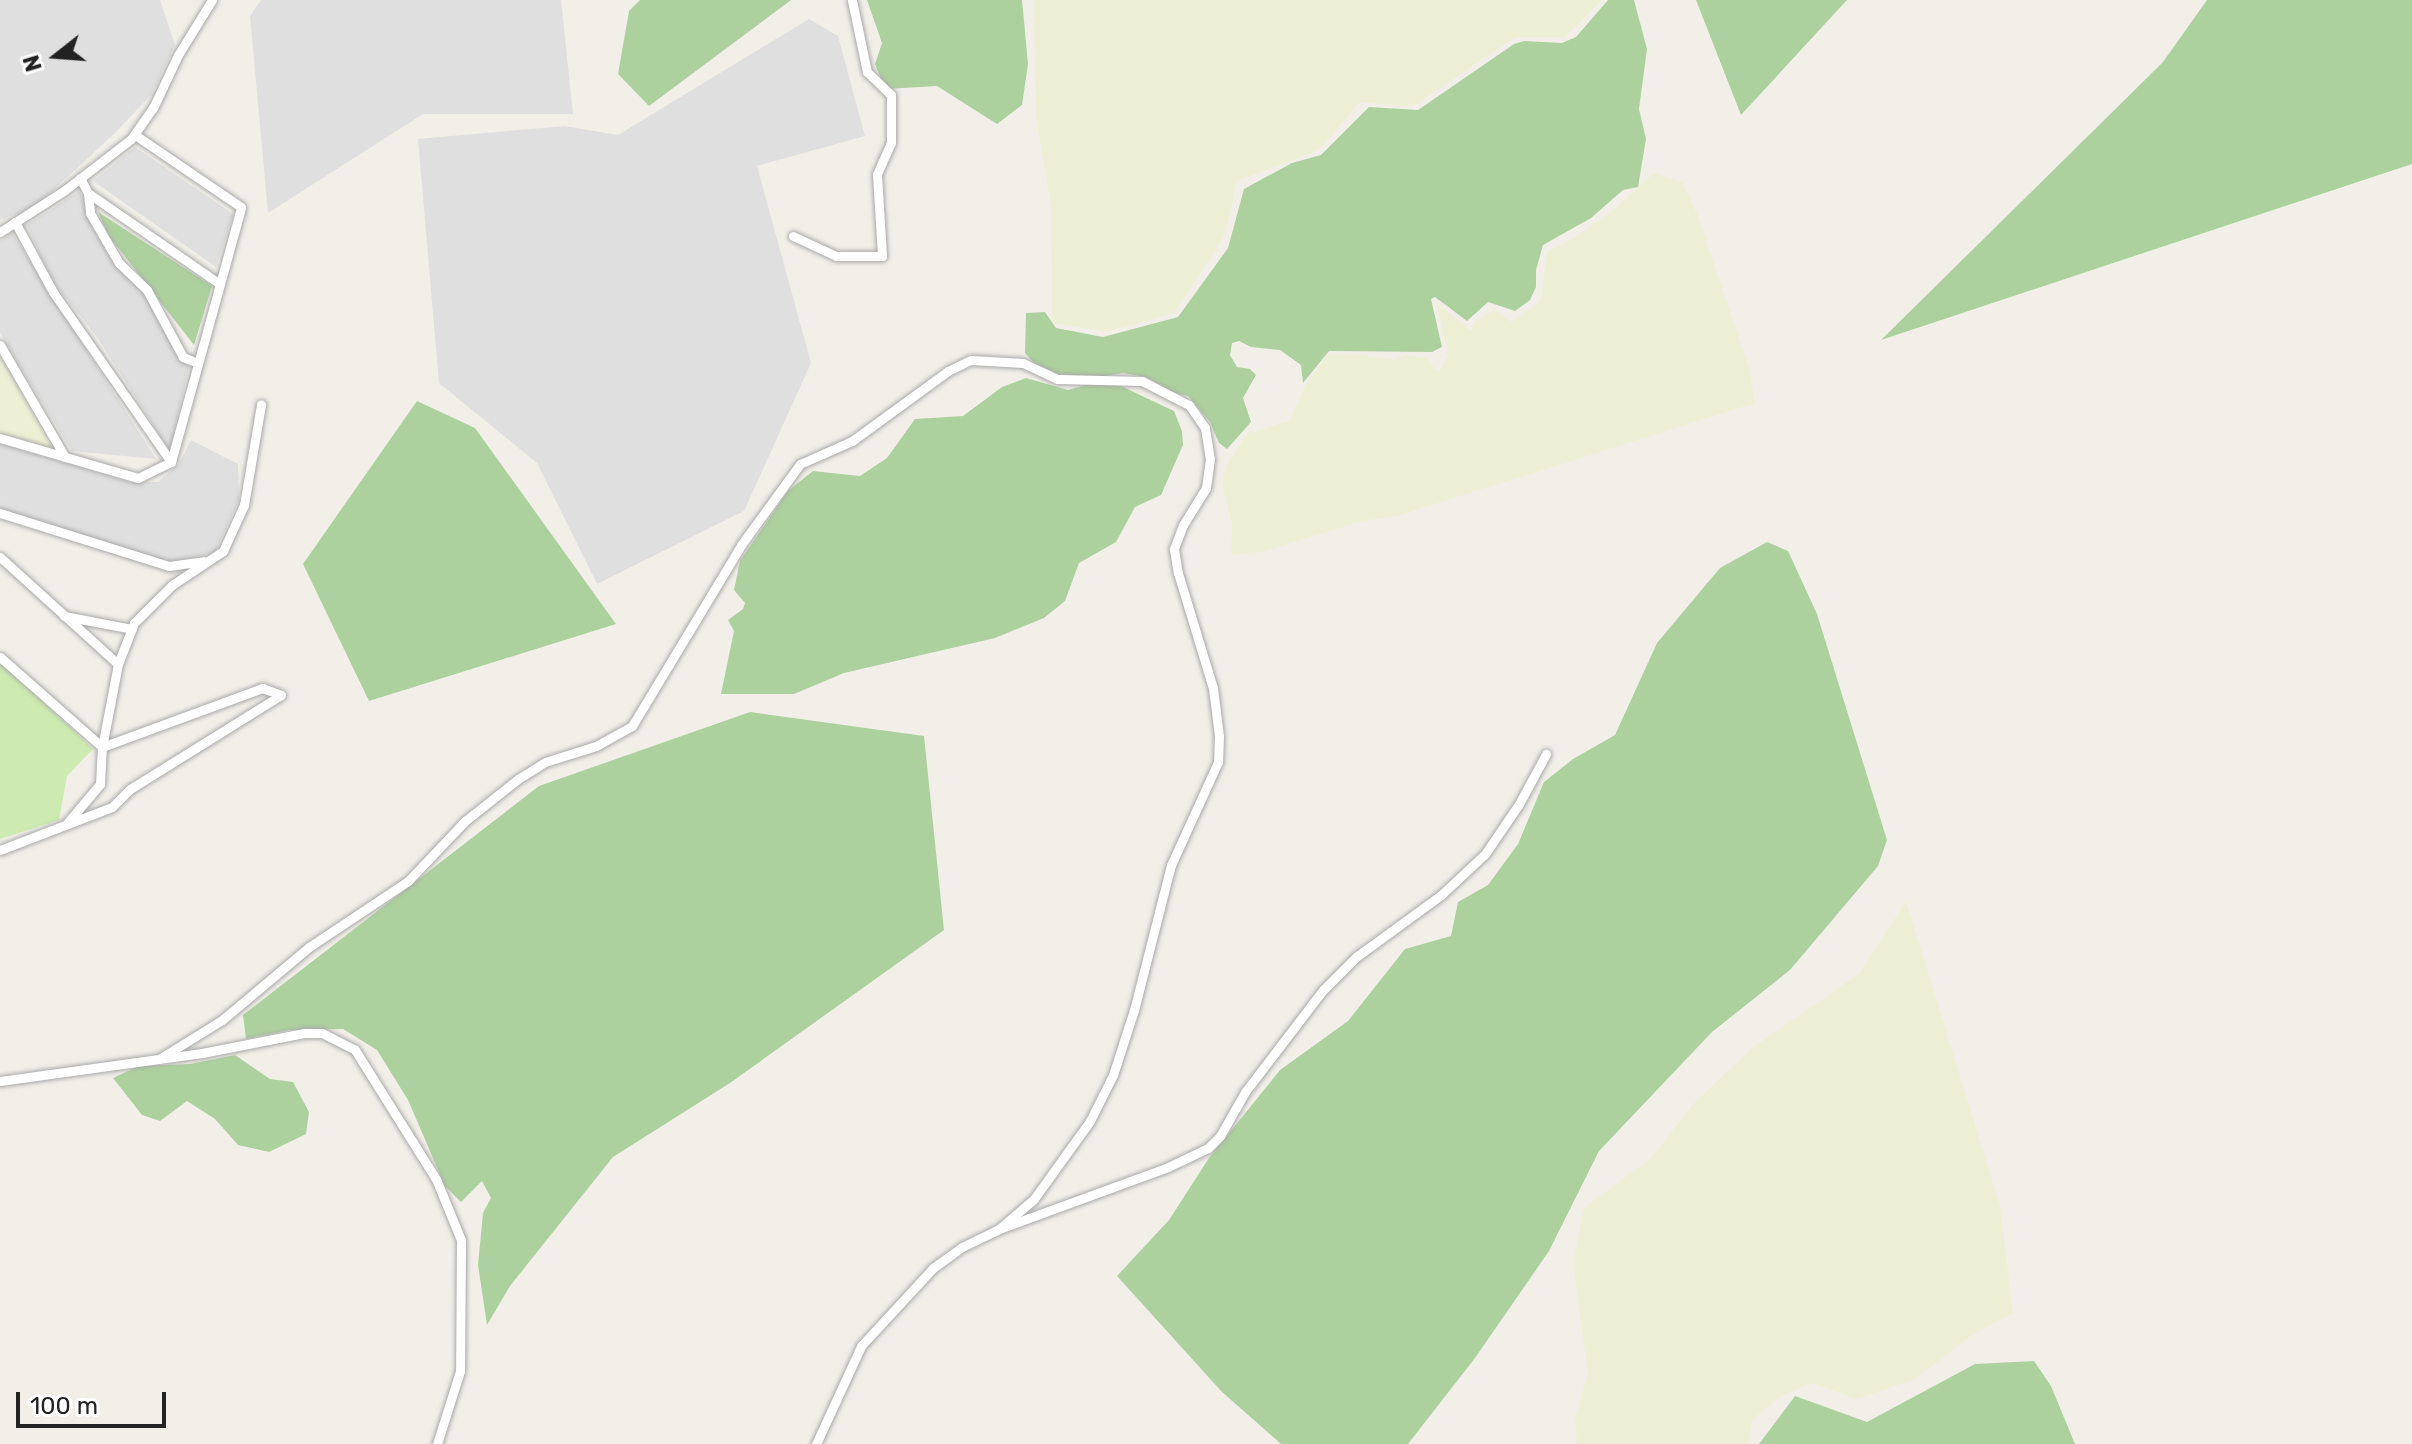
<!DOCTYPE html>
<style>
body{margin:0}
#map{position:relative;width:2412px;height:1444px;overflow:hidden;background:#f2efe9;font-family:Rubik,sans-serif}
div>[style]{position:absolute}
.residential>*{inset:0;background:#e0dfdf}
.farmland>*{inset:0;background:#eef0d5}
.grass>*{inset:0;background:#cdebb0}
.forest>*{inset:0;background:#add19e}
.roads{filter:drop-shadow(0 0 2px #a9a9a9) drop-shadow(0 0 2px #a9a9a9)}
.street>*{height:9px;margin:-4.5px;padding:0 4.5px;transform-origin:4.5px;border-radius:4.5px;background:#fff}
span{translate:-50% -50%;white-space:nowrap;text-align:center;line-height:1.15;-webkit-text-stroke:6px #fff;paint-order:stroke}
.north{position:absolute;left:16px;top:16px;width:80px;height:80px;-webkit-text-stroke:6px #fff;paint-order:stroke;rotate:253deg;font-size:22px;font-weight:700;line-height:32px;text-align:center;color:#222}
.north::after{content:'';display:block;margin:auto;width:28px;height:36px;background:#222;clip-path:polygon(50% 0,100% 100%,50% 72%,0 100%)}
.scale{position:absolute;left:16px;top:1392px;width:150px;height:36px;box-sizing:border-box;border:4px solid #222;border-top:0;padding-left:10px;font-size:24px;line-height:28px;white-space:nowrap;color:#222;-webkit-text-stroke:6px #fff;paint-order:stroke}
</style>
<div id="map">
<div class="residential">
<div style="clip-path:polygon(0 0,160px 0,175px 45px,151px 95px,115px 133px,35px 207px,0 220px)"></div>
<div style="clip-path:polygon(261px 0,561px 0,573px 114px,423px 114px,268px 213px,250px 16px)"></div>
<div style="clip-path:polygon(809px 19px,838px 36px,865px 136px,757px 166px,811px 363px,744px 511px,597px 584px,537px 463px,439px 383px,418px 139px,564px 126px,618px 135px)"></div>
<div style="clip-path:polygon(135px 147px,233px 214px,216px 267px,93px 181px)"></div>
<div style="clip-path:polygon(79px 191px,189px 367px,170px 451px,97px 337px,51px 279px,27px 225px)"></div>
<div style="clip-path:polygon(12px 233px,156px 459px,72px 451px,0 333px,0 241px)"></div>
<div style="clip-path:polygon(191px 440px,238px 464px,239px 500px,215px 552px,169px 563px,0 510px,0 444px,129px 482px,158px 482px,179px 464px)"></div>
</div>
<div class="farmland">
<div style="clip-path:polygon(1034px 0,1602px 0,1565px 37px,1516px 37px,1412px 107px,1360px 102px,1319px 150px,1237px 181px,1225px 235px,1174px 313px,1107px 332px,1052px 323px,1051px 205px,1036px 118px)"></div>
<div style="clip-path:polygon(1654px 173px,1682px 182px,1698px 216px,1749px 368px,1755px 403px,1400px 515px,1363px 521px,1265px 551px,1231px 555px,1232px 524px,1222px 484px,1227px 465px,1246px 434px,1289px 421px,1306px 384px,1328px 355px,1356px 354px,1395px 360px,1404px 355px,1426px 358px,1438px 372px,1448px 356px,1436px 302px,1471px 331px,1475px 320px,1494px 310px,1512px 322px,1541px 300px,1547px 252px,1576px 237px,1616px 208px)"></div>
<div style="clip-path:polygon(0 356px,53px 449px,0 433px)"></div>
<div style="clip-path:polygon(1906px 901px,2000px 1206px,2013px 1313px,1971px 1336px,1913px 1380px,1857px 1399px,1812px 1383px,1781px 1396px,1752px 1420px,1748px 1444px,1577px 1444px,1575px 1418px,1588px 1373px,1573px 1264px,1584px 1208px,1651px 1158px,1694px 1103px,1752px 1048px,1860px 973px)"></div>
</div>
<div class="grass">
<div style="clip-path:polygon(0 661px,93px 749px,67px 776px,59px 820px,0 839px)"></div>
</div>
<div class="forest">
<div style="clip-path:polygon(640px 0,791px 0,649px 106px,618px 74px,629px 11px)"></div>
<div style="clip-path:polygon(867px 0,1022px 0,1028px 64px,1022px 105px,997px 124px,937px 86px,885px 89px,875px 64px,882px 43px)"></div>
<div style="clip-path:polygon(1608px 0,1634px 0,1647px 49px,1639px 109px,1646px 139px,1638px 187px,1623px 190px,1591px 218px,1543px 245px,1536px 270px,1536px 287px,1530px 300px,1515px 311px,1488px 302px,1467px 321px,1435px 297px,1431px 299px,1442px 347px,1432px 352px,1329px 351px,1303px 383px,1301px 365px,1280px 350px,1251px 347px,1239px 341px,1232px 343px,1230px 355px,1237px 367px,1250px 369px,1256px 375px,1243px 398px,1251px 422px,1227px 449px,1219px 443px,1210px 422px,1188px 396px,1175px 393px,1146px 377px,1123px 373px,1100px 377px,1058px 374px,1034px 363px,1025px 353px,1026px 313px,1045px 312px,1056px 328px,1103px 337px,1178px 317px,1228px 248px,1244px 189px,1292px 163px,1321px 155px,1369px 107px,1418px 110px,1514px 44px,1524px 41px,1562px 43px,1576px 37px)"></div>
<div style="clip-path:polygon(1696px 0,1847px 0,1741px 115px)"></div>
<div style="clip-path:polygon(2207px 0,2412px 0,2412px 164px,1881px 340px,2163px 62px)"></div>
<div style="clip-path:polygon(98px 212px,212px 286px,194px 345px,109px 236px)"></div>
<div style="clip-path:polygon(1026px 378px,1068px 390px,1106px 379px,1174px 411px,1182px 431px,1183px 445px,1161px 495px,1135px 507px,1116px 542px,1079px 563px,1065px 601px,1044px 618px,995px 638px,844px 673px,794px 694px,721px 694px,734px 631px,728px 620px,743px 609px,745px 603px,734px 590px,740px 561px,788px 491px,813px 471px,860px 476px,887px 458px,915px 419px,963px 416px,1002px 387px)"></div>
<div style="clip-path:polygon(417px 401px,475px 428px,616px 624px,369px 701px,303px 564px)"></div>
<div style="clip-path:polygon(1767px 542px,1788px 551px,1817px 614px,1887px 840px,1878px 866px,1790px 970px,1712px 1032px,1599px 1151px,1549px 1251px,1475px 1358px,1408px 1444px,1281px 1444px,1222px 1392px,1117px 1276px,1169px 1220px,1209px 1158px,1280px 1070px,1348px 1021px,1405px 949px,1451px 936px,1458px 902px,1488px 885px,1518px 844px,1544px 782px,1573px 759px,1615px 735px,1657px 643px,1720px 568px)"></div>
<div style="clip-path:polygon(750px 712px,924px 736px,944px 930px,730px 1083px,613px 1157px,510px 1286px,487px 1325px,478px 1265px,483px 1213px,491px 1198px,482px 1181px,461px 1202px,445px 1186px,408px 1100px,377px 1050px,343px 1029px,289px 1030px,246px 1039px,243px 1015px,539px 786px)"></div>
<div style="clip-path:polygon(235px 1055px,270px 1079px,293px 1082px,309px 1112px,306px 1134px,269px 1152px,238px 1145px,215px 1119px,187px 1101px,160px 1121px,142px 1115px,113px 1078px,139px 1066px,190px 1064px)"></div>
<div style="clip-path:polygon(2034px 1361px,2051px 1386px,2075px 1444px,1759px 1444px,1795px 1396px,1867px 1422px,1975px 1364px)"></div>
</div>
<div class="roads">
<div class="street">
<div style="left:80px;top:178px;width:17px;rotate:62deg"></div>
<div style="left:88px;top:193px;width:20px;rotate:84deg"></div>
<div style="left:90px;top:213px;width:58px;rotate:59.9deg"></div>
<div style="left:119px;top:263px;width:39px;rotate:44deg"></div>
<div style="left:147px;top:290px;width:76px;rotate:61.8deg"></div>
<div style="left:183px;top:357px;width:11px;rotate:22deg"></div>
<div style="left:88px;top:193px;width:160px;rotate:34.6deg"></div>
<div style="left:15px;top:222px;width:80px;rotate:61.5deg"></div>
<div style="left:53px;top:292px;width:207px;rotate:55.2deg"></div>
<div style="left:0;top:232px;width:77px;rotate:-32.9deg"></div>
<div style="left:65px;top:190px;width:83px;rotate:-37.7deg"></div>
<div style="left:131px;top:139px;width:38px;rotate:-55deg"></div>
<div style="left:153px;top:108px;width:59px;rotate:-64.7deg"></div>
<div style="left:178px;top:55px;width:65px;rotate:-58.3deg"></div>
<div style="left:793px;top:236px;width:47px;rotate:24.9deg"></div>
<div style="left:836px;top:256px;width:46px"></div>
<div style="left:882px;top:256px;width:82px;rotate:-93.5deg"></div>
<div style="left:877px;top:174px;width:34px;rotate:-66deg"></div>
<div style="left:891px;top:143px;width:48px;rotate:-90deg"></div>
<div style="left:891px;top:95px;width:33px;rotate:-136deg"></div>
<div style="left:867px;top:72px;width:74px;rotate:-101.8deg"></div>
<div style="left:0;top:345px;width:129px;rotate:59.9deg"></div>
<div style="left:0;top:438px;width:144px;rotate:16.2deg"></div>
<div style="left:138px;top:478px;width:37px;rotate:-26deg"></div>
<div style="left:171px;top:462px;width:264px;rotate:-74.6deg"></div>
<div style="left:241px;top:207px;width:128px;rotate:-145.8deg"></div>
<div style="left:0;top:513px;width:177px;rotate:17.4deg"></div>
<div style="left:169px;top:566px;width:35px;rotate:-8deg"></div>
<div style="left:0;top:557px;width:159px;rotate:42.2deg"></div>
<div style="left:64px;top:616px;width:69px;rotate:10.8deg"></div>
<div style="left:0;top:657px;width:136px;rotate:41.4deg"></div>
<div style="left:102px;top:747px;width:171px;rotate:-20.2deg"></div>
<div style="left:262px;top:688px;width:20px;rotate:20deg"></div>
<div style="left:281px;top:695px;width:178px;rotate:148.1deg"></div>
<div style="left:130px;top:789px;width:25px;rotate:135deg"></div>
<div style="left:112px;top:807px;width:120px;rotate:159deg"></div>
<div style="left:68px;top:822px;width:50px;rotate:-49.9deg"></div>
<div style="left:100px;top:784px;width:37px;rotate:-87deg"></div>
<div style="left:102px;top:747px;width:85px;rotate:-79.1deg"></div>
<div style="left:118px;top:664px;width:44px;rotate:-68.7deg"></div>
<div style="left:134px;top:623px;width:54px;rotate:-45deg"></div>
<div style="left:172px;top:585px;width:61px;rotate:-33.7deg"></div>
<div style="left:223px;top:551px;width:51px;rotate:-65.5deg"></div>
<div style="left:244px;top:505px;width:102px;rotate:-80.4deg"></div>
<div style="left:159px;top:1059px;width:74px;rotate:-31.8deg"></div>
<div style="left:222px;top:1020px;width:114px;rotate:-40deg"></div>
<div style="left:309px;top:947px;width:119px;rotate:-33.7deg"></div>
<div style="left:408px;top:881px;width:83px;rotate:-46.5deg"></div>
<div style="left:465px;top:821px;width:68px;rotate:-38.4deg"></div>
<div style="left:518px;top:779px;width:32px;rotate:-32deg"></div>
<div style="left:545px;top:762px;width:53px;rotate:-17.4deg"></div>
<div style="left:596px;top:746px;width:41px;rotate:-29.1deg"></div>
<div style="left:632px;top:726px;width:211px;rotate:-58.9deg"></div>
<div style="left:741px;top:545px;width:100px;rotate:-53.9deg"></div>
<div style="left:800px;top:464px;width:57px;rotate:-23.9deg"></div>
<div style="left:852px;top:441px;width:119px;rotate:-36.1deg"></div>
<div style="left:948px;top:371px;width:25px;rotate:-26deg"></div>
<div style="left:971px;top:360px;width:52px;rotate:3.3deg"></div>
<div style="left:1023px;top:363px;width:38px;rotate:25deg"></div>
<div style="left:1058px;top:379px;width:84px;rotate:1.4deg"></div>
<div style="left:1142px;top:381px;width:53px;rotate:27.1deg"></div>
<div style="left:1189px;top:405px;width:28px;rotate:55deg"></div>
<div style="left:1205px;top:428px;width:31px;rotate:81deg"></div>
<div style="left:1210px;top:459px;width:29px;rotate:98deg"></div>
<div style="left:1206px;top:488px;width:44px;rotate:121.9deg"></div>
<div style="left:1183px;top:525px;width:26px;rotate:111deg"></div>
<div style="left:1174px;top:549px;width:24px;rotate:81deg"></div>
<div style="left:1178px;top:573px;width:120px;rotate:73.1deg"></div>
<div style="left:1213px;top:688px;width:48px;rotate:82.9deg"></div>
<div style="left:1219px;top:736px;width:26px;rotate:92deg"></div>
<div style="left:1218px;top:762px;width:113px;rotate:114.5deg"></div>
<div style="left:1171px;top:865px;width:150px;rotate:104.3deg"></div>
<div style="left:1134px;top:1010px;width:68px;rotate:107.9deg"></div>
<div style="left:1113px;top:1075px;width:51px;rotate:116.6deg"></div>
<div style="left:1090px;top:1121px;width:96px;rotate:125.7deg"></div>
<div style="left:1034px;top:1199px;width:46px;rotate:139.4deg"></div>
<div style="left:0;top:1081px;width:204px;rotate:-7.9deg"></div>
<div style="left:202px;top:1053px;width:104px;rotate:-11.1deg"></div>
<div style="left:304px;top:1033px;width:18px"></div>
<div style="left:322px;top:1033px;width:37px;rotate:27deg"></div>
<div style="left:355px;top:1050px;width:152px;rotate:57.9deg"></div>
<div style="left:436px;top:1179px;width:66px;rotate:67.7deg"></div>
<div style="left:461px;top:1240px;width:131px;rotate:90.4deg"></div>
<div style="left:460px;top:1371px;width:77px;rotate:107.5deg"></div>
<div style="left:816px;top:1444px;width:108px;rotate:-65.3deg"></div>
<div style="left:861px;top:1346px;width:106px;rotate:-47.3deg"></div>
<div style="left:933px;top:1268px;width:36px;rotate:-36deg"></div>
<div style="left:962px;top:1247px;width:41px;rotate:-25.9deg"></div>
<div style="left:999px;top:1229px;width:180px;rotate:-20.1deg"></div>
<div style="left:1168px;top:1167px;width:44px;rotate:-25.4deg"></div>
<div style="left:1208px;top:1148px;width:17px;rotate:-45deg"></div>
<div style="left:1220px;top:1136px;width:51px;rotate:-60.4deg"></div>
<div style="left:1245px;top:1092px;width:128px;rotate:-52.6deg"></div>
<div style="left:1323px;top:990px;width:47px;rotate:-45deg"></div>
<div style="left:1356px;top:957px;width:105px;rotate:-36.1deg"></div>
<div style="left:1441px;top:895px;width:60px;rotate:-43deg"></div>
<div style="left:1485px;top:854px;width:60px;rotate:-55.8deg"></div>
<div style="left:1519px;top:804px;width:57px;rotate:-61.6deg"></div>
</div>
</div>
<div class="north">N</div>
<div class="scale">100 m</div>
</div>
